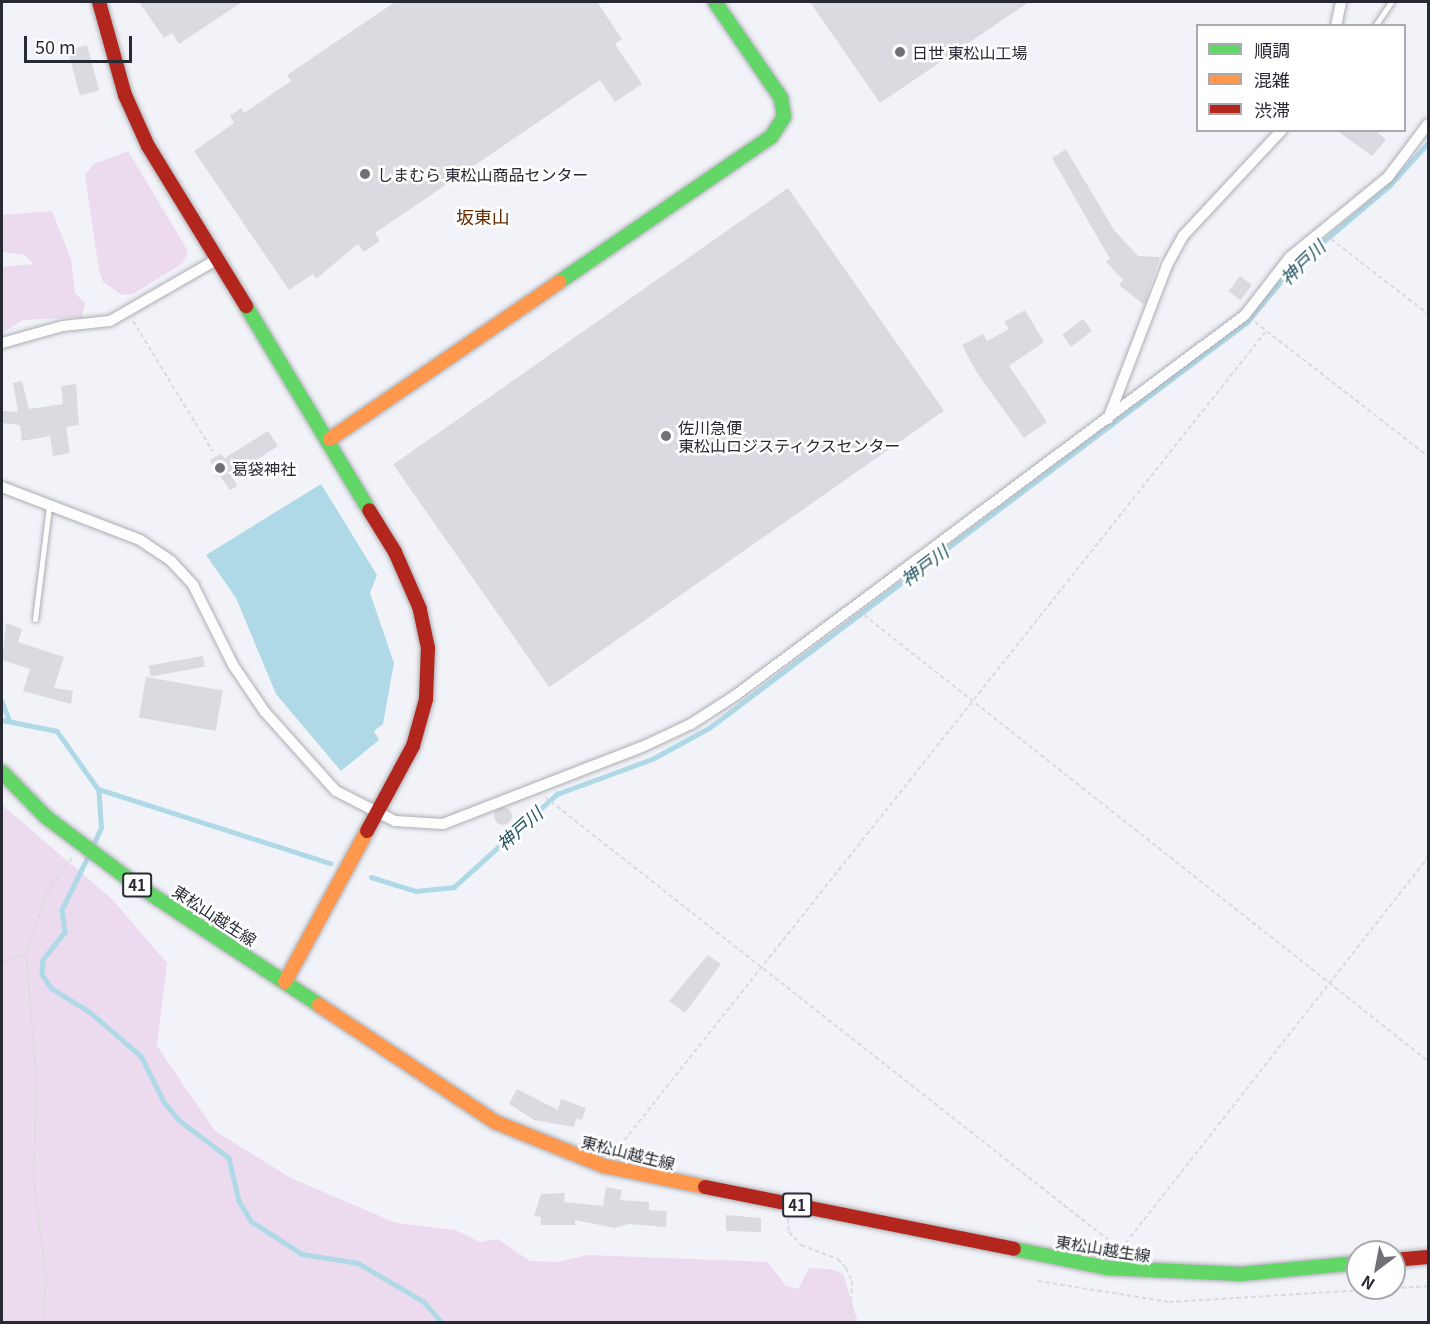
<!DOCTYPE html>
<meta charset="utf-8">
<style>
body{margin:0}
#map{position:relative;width:1430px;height:1324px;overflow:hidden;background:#f2f3f8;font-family:Georgia,"Noto Sans JP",serif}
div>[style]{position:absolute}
.green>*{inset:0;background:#ecdbee}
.water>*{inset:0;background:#b0d9e8}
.stream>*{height:4.5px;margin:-2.25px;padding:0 2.25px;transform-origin:2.25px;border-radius:2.25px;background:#b0d9e8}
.building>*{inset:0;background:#dbdae1;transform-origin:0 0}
.round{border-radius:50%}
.path>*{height:2px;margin-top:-1px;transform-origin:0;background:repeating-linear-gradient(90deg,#dadadc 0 4.5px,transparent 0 7.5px)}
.roads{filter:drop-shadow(0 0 2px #acaeb4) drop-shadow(0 0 2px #acaeb4)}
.lane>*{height:5px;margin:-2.5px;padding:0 2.5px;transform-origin:2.5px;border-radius:2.5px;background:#fdfdfe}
.street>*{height:10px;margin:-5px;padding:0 5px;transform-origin:5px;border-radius:5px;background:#fdfdfe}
.fast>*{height:14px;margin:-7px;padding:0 7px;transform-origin:7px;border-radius:7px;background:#63d668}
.slow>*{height:14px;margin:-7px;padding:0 7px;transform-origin:7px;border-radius:7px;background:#ff974d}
.jam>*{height:14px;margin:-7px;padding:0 7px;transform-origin:7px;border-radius:7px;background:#b3261e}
.dots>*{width:16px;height:16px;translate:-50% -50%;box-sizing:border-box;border:3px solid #fff;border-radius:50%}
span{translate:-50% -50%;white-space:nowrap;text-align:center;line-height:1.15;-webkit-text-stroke:5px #fff;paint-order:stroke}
.shield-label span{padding:2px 4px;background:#fff;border:2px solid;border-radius:4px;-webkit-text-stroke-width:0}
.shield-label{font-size:15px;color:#282a33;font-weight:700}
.poi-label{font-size:16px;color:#282a33}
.left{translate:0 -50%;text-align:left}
.street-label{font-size:16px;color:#282a33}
.neighbourhood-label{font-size:18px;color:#662a00}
.water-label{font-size:18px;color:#1f515f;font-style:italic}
.frame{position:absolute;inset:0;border:3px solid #282a33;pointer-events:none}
.legend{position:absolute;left:1196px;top:24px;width:210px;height:108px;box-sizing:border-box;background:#fff;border:2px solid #a9aaad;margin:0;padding:8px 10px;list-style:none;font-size:18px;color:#282a33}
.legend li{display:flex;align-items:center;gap:12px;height:30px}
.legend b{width:30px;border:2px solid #a9aaad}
.north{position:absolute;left:1346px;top:1240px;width:60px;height:60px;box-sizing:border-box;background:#fff;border:2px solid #a9aaad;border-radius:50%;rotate:212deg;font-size:16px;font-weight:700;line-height:24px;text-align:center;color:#282a33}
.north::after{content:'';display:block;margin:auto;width:21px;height:27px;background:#6f7078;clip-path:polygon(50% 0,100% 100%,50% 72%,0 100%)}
.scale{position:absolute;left:24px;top:36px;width:108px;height:27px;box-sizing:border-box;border:3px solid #282a33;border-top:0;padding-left:8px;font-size:18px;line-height:21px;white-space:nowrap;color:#282a33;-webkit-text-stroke:4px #fff;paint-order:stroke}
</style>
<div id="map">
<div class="green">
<div style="clip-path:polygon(128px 151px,188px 251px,183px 263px,133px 294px,122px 295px,103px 282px,99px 271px,85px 175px,94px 164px)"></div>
<div style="clip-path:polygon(52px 211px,71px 259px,75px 293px,85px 303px,82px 317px,23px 320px,2px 333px,2px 267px,33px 264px,25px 255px,2px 252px,2px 215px)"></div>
<div style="clip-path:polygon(2px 805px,113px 900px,167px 963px,157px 1046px,215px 1131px,291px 1178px,396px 1223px,455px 1230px,480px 1242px,498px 1239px,530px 1261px,558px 1262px,588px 1255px,768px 1262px,786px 1286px,798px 1289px,809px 1268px,830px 1269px,843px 1274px,858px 1322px,2px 1322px)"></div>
</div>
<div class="water">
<div style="clip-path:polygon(321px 484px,377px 575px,370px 593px,394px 663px,383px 724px,374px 731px,379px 740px,341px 771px,276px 694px,236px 598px,206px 555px)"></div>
</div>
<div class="stream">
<div style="left:2px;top:701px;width:19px;rotate:69deg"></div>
<div style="left:2px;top:720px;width:56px;rotate:11.3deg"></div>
<div style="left:57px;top:731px;width:71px;rotate:54.7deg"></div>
<div style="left:98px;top:789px;width:244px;rotate:17.7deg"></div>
<div style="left:92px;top:847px;width:21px;rotate:-65deg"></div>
<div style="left:101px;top:828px;width:39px;rotate:-94deg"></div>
<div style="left:89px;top:855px;width:61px;rotate:116.1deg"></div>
<div style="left:62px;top:910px;width:22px;rotate:82deg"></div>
<div style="left:65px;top:932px;width:36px;rotate:128deg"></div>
<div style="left:43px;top:960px;width:14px;rotate:94deg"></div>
<div style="left:42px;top:974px;width:17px;rotate:57deg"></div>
<div style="left:51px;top:988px;width:46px;rotate:31.6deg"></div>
<div style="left:90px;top:1012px;width:67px;rotate:40.8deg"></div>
<div style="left:141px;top:1056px;width:51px;rotate:63.4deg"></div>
<div style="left:164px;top:1102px;width:23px;rotate:50deg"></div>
<div style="left:179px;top:1120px;width:63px;rotate:37.2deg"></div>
<div style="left:229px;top:1158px;width:44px;rotate:76.9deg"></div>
<div style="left:239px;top:1201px;width:23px;rotate:59deg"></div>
<div style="left:251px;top:1221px;width:61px;rotate:32.9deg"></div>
<div style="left:302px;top:1254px;width:57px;rotate:9.1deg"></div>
<div style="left:358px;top:1263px;width:75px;rotate:30.3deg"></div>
<div style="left:423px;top:1301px;width:28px;rotate:48deg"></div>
<div style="left:371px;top:877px;width:47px;rotate:17.3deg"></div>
<div style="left:416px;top:891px;width:38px;rotate:-6deg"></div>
<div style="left:454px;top:887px;width:139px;rotate:-42.1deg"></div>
<div style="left:557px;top:794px;width:101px;rotate:-20.2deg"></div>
<div style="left:652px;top:759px;width:65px;rotate:-28.5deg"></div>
<div style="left:709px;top:728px;width:674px;rotate:-37.04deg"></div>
<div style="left:1247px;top:322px;width:69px;rotate:-50.3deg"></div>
<div style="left:1291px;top:269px;width:130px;rotate:-40.3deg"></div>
<div style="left:1390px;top:185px;width:57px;rotate:-47.9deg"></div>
</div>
<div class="building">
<div style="clip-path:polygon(139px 2px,242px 2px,179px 44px,172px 33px,164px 38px)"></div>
<div style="clip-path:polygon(395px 2px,597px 2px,622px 39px,615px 44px,642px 84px,615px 102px,600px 80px,375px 233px,380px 241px,364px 252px,358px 244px,316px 279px,313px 274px,289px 290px,194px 151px,234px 123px,230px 116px,241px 108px,244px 113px,291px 81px,287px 75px)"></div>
<div style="clip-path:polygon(810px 2px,1029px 2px,880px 103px)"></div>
<div style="left:87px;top:45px;width:47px;height:20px;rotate:75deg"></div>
<div style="clip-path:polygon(1336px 130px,1375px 130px,1386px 140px,1372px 156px)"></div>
<div style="clip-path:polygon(1066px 149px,1114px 230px,1138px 256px,1160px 257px,1144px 305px,1119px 285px,1123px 280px,1106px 262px,1110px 259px,1052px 158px)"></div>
<div style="left:788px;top:188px;width:272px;height:482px;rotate:55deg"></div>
<div style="left:1240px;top:276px;width:15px;height:19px;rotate:37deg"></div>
<div style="clip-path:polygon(1025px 310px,1044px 342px,1009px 366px,1047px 422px,1024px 438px,977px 373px,962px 345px,983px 334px,987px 341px,1009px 329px,1004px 322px)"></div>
<div style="left:1083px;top:319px;width:15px;height:26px;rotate:53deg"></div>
<div style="clip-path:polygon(22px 381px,29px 409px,63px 404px,61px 386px,76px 384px,79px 425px,66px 427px,70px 453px,53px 456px,50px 436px,22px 441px,20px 425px,2px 423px,2px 411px,18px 412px,13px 383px)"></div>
<div style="clip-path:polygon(268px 431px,278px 446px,232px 476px,237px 486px,230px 490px,220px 476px,216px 477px,210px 460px,220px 454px,225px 458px)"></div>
<div style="clip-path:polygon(6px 623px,22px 629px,18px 642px,64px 657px,54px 688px,73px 691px,71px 704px,23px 691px,30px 669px,2px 660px)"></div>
<div style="left:203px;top:656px;width:11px;height:55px;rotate:80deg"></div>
<div style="left:146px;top:677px;width:78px;height:41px;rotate:10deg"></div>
<div class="round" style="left:494px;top:807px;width:18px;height:18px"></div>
<div style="clip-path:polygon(708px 955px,721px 964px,685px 1013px,669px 1001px)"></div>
<div style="clip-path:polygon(517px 1089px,558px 1110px,561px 1099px,586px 1108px,582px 1120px,576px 1119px,574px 1127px,534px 1120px,509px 1104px)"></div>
<div style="clip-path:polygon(606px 1187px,622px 1190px,620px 1200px,649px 1202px,649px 1210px,667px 1211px,666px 1227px,628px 1224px,615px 1228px,575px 1220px,575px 1225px,541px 1225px,541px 1217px,534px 1216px,541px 1194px,565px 1193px,564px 1202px,603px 1206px)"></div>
<div style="clip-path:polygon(726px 1215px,761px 1218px,761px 1232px,726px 1231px)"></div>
</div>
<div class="path">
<div style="left:1331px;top:239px;width:123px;rotate:37.7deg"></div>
<div style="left:133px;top:321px;width:153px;rotate:58.6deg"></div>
<div style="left:1255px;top:322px;width:219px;rotate:37.8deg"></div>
<div style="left:864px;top:615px;width:719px;rotate:38.34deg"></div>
<div style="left:545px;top:797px;width:733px;rotate:38.18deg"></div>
<div style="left:2px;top:962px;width:25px;rotate:-18deg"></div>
<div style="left:615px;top:1152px;width:1049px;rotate:-51.58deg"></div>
<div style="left:788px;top:1219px;width:13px;rotate:86deg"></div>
<div style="left:789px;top:1232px;width:18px;rotate:47deg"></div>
<div style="left:801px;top:1245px;width:40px;rotate:21deg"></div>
<div style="left:838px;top:1259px;width:12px;rotate:48deg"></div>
<div style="left:846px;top:1268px;width:14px;rotate:65deg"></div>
<div style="left:852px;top:1281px;width:41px;rotate:92.8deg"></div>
<div style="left:1121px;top:1249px;width:498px;rotate:-51.9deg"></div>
<div style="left:1038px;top:1281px;width:133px;rotate:9.1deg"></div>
<div style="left:1169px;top:1302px;width:259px;rotate:-3.5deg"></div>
<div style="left:43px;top:1322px;width:43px;rotate:-86deg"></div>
<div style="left:46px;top:1279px;width:99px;rotate:-97deg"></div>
<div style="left:34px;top:1181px;width:106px;rotate:-88.9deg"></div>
<div style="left:36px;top:1075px;width:121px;rotate:-94.7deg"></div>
<div style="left:26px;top:954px;width:65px;rotate:-71.3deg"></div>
<div style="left:47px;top:892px;width:42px;rotate:-53.7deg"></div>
</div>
<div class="roads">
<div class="lane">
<div style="left:1375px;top:26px;width:29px;rotate:-56deg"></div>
<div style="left:35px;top:619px;width:114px;rotate:-82.9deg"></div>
</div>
<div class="street">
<div style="left:1336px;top:26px;width:25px;rotate:-78deg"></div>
<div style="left:2px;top:343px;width:63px;rotate:-15.6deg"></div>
<div style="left:63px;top:326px;width:47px;rotate:-6.1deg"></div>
<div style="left:110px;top:321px;width:125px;rotate:-29.9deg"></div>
<div style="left:1108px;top:419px;width:165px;rotate:-69deg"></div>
<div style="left:1167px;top:265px;width:33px;rotate:-61deg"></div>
<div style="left:1183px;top:236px;width:145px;rotate:-47deg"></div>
<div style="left:2px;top:487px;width:148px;rotate:21deg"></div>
<div style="left:140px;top:540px;width:37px;rotate:34deg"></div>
<div style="left:171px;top:561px;width:33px;rotate:47deg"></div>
<div style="left:193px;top:585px;width:89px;rotate:63.4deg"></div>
<div style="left:233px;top:665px;width:57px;rotate:55.8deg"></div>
<div style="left:265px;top:712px;width:106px;rotate:48.1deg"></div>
<div style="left:336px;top:791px;width:66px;rotate:27deg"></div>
<div style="left:395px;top:821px;width:48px;rotate:3.6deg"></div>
<div style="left:443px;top:824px;width:213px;rotate:-21.2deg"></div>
<div style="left:642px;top:747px;width:54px;rotate:-25.1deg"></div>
<div style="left:691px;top:724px;width:54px;rotate:-32.8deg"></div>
<div style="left:736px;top:695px;width:635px;rotate:-36.74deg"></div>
<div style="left:1245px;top:315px;width:73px;rotate:-52.2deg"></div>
<div style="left:1290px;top:257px;width:127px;rotate:-39.2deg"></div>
<div style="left:1388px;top:177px;width:66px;rotate:-53deg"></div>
</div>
<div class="fast">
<div style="left:559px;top:282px;width:257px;rotate:-34.4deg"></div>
<div style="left:771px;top:137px;width:24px;rotate:-57deg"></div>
<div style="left:784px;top:117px;width:19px;rotate:-99deg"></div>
<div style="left:781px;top:98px;width:116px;rotate:-124.5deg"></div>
<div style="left:246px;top:306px;width:238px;rotate:58.9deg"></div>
<div style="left:2px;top:772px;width:63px;rotate:45.6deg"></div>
<div style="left:46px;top:817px;width:110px;rotate:36.9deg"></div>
<div style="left:134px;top:883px;width:222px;rotate:33.4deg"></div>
<div style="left:1014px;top:1249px;width:95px;rotate:11.5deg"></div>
<div style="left:1107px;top:1268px;width:134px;rotate:2.6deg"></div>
<div style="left:1241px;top:1274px;width:118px;rotate:-5.4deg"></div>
</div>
<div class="slow">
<div style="left:330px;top:439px;width:278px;rotate:-34.4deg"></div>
<div style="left:285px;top:982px;width:172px;rotate:-61.5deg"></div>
<div style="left:319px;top:1005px;width:211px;rotate:33.6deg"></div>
<div style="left:495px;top:1122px;width:118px;rotate:22deg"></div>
<div style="left:604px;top:1166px;width:103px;rotate:11.7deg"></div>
</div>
<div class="jam">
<div style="left:99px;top:2px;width:97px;rotate:74.4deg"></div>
<div style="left:125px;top:95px;width:56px;rotate:65.7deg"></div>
<div style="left:148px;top:146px;width:188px;rotate:58.5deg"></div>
<div style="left:367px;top:831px;width:97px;rotate:-61.6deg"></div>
<div style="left:413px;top:746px;width:49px;rotate:-74.5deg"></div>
<div style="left:426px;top:699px;width:51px;rotate:-87.8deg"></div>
<div style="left:428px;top:648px;width:40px;rotate:-102deg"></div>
<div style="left:420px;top:609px;width:62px;rotate:-113.7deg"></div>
<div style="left:395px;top:552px;width:49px;rotate:-121.8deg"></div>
<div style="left:705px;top:1187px;width:315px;rotate:11.3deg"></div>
<div style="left:1394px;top:1260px;width:34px;rotate:-5deg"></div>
</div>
</div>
<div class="dots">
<div style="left:900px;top:52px;background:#6f7078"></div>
<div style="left:365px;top:174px;background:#6f7078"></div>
<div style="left:666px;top:436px;background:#6f7078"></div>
<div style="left:220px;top:468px;background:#6f7078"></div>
</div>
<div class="shield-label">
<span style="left:137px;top:885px">41</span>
<span style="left:797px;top:1205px">41</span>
</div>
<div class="poi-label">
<span class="left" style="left:912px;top:52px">日世 東松山工場</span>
<span class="left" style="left:377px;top:174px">しまむら 東松山商品センター</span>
<span class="left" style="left:678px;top:436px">佐川急便<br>東松山ロジスティクスセンター</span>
<span class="left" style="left:232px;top:468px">葛袋神社</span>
</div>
<div class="street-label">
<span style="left:215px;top:915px;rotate:33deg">東松山越生線</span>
<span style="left:628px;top:1152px;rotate:14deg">東松山越生線</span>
<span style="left:1103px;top:1248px;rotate:9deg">東松山越生線</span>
</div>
<div class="neighbourhood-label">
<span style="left:483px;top:216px">坂東山</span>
</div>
<div class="water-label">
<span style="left:1302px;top:262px;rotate:-44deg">神戸川</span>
<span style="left:924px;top:565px;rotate:-37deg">神戸川</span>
<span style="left:519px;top:828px;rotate:-42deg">神戸川</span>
</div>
<div class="frame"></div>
<ul class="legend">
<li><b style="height:8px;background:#63d668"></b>順調</li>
<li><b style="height:8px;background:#ff974d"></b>混雑</li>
<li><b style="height:8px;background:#b3261e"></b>渋滞</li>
</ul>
<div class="north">N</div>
<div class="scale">50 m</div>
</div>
